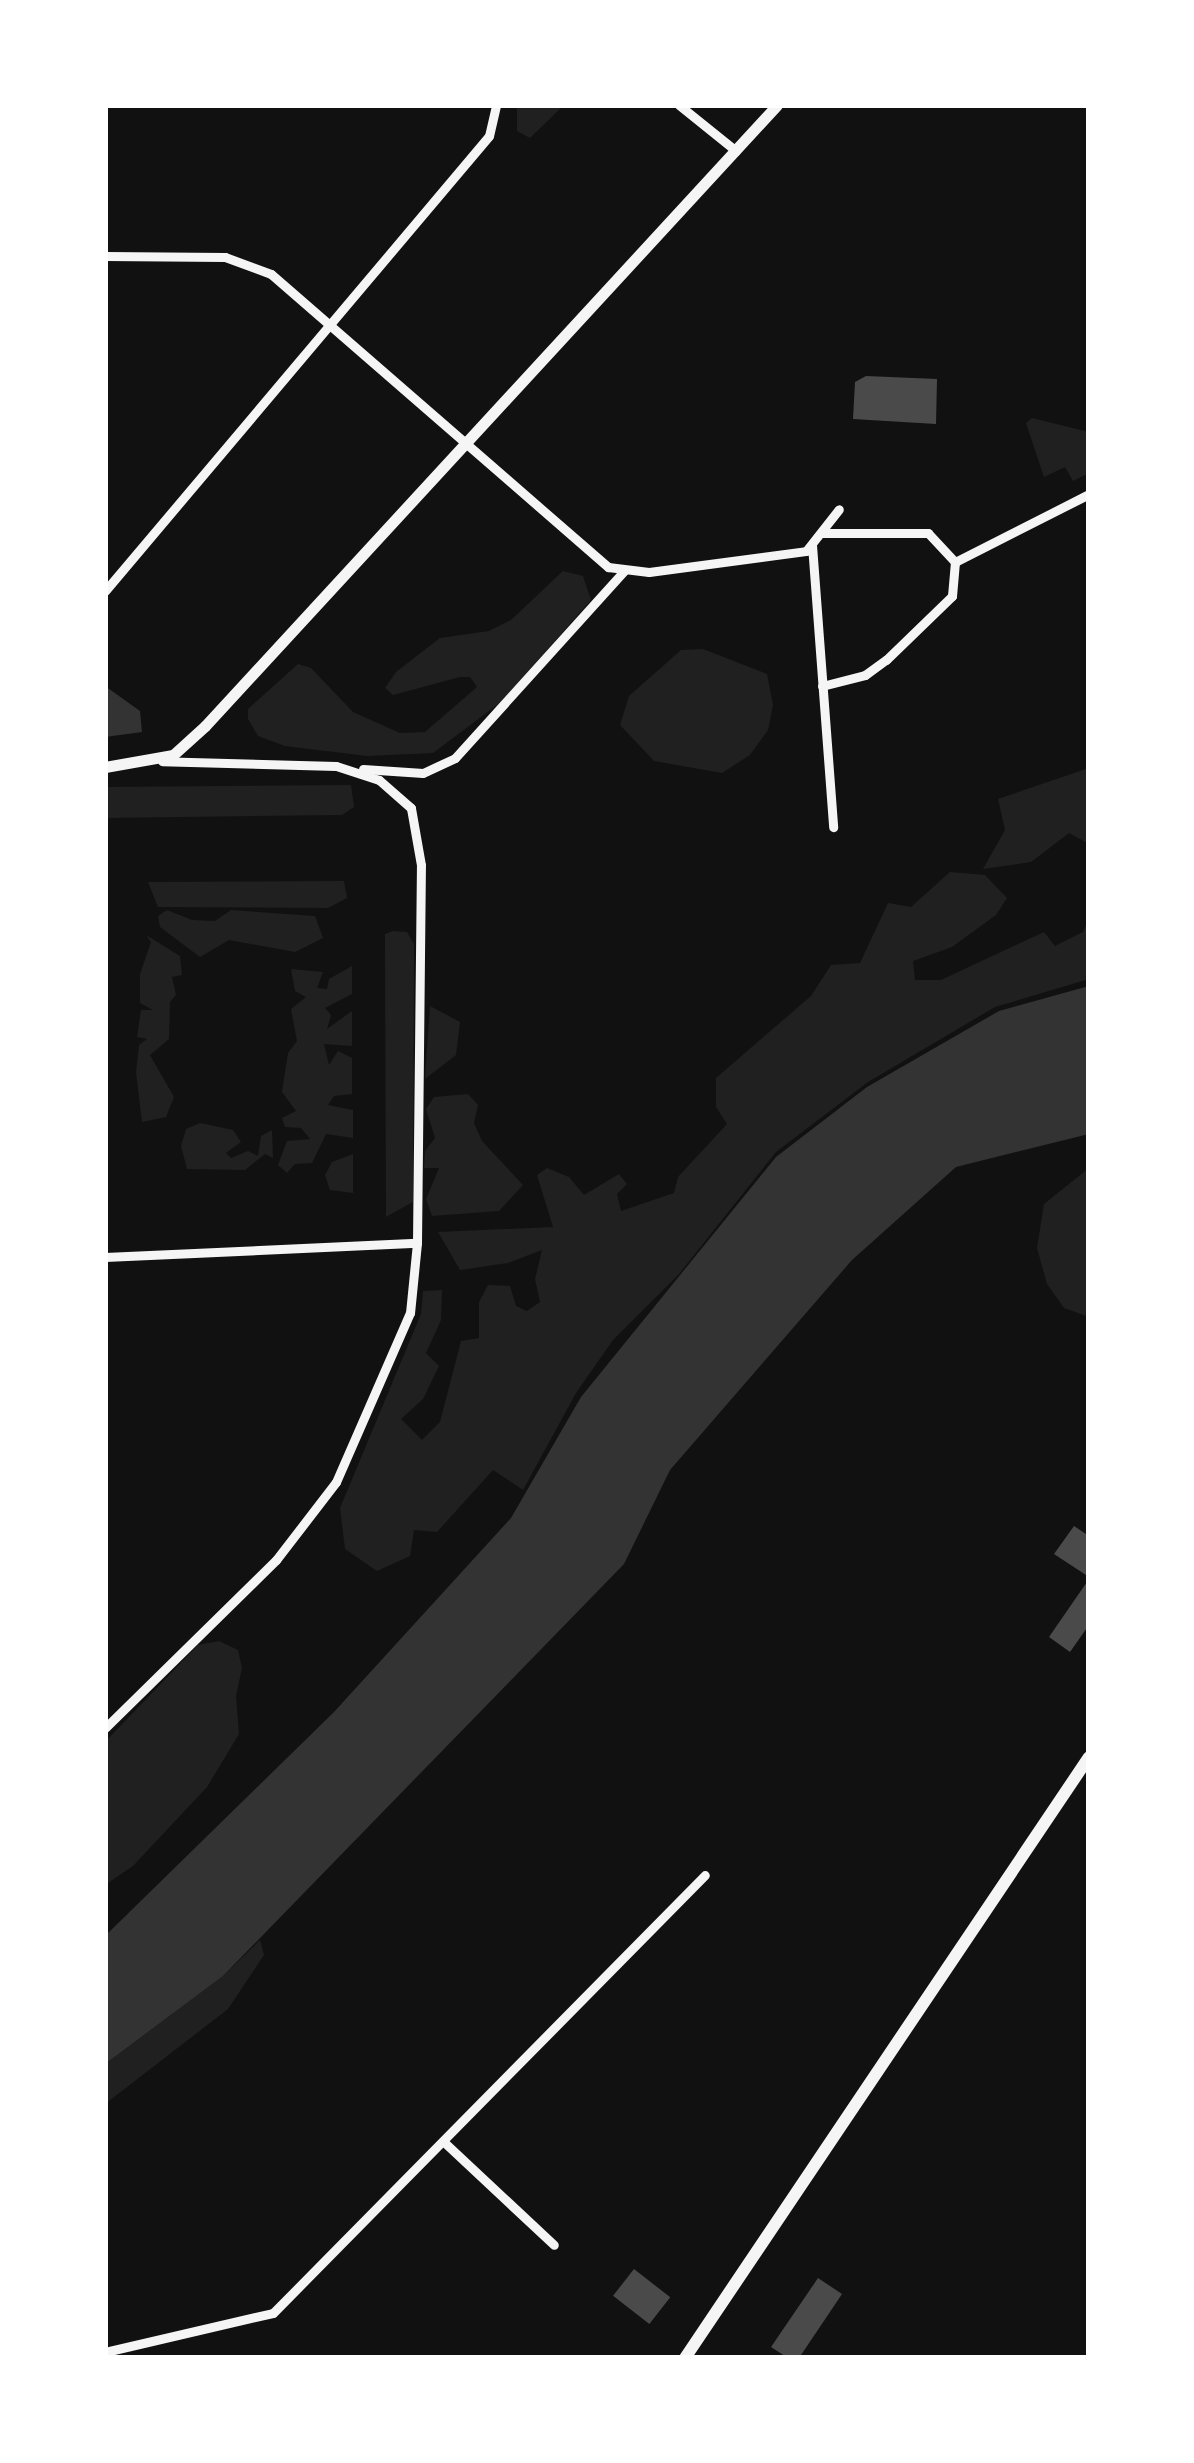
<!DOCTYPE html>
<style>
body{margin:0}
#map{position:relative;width:1194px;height:2463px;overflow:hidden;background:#111;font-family:"Work Sans",sans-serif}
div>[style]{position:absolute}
.green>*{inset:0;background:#202020}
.water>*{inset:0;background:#333}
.building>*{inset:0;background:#4a4a4a;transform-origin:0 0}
.minor>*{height:9px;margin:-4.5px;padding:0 4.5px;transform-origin:4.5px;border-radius:4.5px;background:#f5f5f5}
.tertiary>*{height:11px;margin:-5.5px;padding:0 5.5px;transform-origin:5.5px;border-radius:5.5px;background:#f5f5f5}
.secondary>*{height:12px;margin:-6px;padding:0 6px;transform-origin:6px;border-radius:6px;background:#f5f5f5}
span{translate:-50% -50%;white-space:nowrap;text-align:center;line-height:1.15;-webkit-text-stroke:9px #fff;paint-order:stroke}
.frame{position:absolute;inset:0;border:108px solid #fff;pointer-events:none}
</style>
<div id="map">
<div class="green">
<div style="clip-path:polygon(517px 105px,564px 105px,530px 138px,517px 131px)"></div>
<div style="clip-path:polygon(1032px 418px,1089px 432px,1089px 473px,1073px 481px,1065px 467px,1044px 477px,1026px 423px)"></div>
<div style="clip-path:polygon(563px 571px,583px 576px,591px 600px,501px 702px,433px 753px,367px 756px,285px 746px,258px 736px,248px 719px,248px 709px,298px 664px,311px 668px,353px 712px,400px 733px,425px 732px,477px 687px,470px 677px,460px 677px,393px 695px,385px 688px,396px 672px,440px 638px,489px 631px,511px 620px)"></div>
<div style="clip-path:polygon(703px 649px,767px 674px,773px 705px,768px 730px,750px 755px,722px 773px,654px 761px,620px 725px,629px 696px,681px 650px)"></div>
<div style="clip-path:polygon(1089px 768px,1089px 844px,1069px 833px,1031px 862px,983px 869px,1005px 830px,998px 799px)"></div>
<div style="clip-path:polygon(351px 785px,354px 807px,342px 815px,105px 818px,105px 787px)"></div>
<div style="clip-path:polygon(950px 872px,985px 875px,1007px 898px,996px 915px,952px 947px,913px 961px,915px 980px,941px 980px,1044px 932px,1055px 946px,1083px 932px,1089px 917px,1089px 979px,995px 1007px,868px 1082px,776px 1152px,679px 1274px,613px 1340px,576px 1393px,523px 1490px,493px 1470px,437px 1532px,414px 1530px,410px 1556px,377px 1571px,345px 1549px,340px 1508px,421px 1314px,423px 1291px,442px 1290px,441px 1320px,426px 1353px,439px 1366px,423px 1399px,401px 1419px,422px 1440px,440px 1422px,461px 1341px,479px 1338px,479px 1302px,488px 1285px,510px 1286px,516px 1306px,527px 1311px,540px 1302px,535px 1279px,542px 1250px,508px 1263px,460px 1270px,438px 1232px,553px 1227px,537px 1175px,547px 1168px,569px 1177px,584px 1195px,619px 1174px,627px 1184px,617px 1194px,621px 1211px,674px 1193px,678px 1177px,727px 1124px,716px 1107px,716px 1078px,811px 996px,831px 965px,860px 963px,888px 903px,911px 907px)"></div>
<div style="clip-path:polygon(344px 881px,347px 898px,328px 908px,158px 907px,148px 882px)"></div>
<div style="clip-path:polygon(167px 910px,192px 920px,215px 921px,231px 910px,315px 916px,323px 938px,295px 952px,229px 940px,200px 957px,160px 927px,158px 916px)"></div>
<div style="clip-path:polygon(393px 931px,407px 932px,414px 944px,413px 1202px,386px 1217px,385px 946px,385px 934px)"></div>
<div style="clip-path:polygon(146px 935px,180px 956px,182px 975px,172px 977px,176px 995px,170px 1002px,169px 1039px,150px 1055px,174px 1097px,166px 1117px,142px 1122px,136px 1072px,139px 1045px,147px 1039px,137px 1037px,141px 1010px,153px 1010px,140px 1003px,140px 974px,151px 942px)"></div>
<div style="clip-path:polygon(352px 966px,352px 994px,325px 1008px,331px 1015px,327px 1029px,352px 1011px,352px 1046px,324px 1044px,329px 1065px,338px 1051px,352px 1058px,352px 1094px,334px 1096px,328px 1105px,353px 1110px,353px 1138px,326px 1134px,312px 1163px,295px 1164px,287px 1173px,278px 1165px,287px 1141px,310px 1139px,301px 1128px,285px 1127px,282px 1118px,296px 1111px,282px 1092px,288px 1053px,297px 1041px,291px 1009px,306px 997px,295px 991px,291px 969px,323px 972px,317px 988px,327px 989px,329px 979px)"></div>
<div style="clip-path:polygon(430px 1006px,460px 1022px,456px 1055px,425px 1079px)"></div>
<div style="clip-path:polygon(468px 1094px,478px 1105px,474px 1123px,482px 1141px,523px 1185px,499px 1211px,432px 1216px,426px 1199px,439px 1168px,424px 1168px,425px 1151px,435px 1138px,426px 1109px,434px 1097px)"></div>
<div style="clip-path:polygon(200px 1123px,233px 1130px,241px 1142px,226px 1153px,231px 1158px,248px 1151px,258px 1156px,261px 1136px,272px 1130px,273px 1158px,265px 1154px,245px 1170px,187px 1169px,181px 1146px,186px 1129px)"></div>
<div style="clip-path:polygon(353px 1154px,353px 1193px,330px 1190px,325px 1175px,332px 1162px)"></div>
<div style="clip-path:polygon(1089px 1168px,1089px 1317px,1064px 1308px,1047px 1284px,1037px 1248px,1044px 1204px)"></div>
<div style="clip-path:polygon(219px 1641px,238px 1650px,242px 1668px,236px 1696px,239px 1734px,207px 1787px,133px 1866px,105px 1885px,105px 1742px,198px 1645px)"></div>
<div style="clip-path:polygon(260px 1940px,264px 1955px,228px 2009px,105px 2104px,105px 2064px,223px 1976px)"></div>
</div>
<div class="water">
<div style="clip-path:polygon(105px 686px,140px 711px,142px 732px,105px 737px)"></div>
<div style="clip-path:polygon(1089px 986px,1089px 1134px,956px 1167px,852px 1260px,670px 1470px,624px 1564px,223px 1976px,105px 2064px,105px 1936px,334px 1712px,511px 1518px,581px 1397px,776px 1157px,867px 1087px,999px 1011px)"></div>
</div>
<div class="building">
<div style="clip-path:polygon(866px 376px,937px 379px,936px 424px,853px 419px,855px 382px)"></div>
<div style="clip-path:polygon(1074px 1526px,1089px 1536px,1089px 1577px,1054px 1554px)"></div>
<div style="clip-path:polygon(1089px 1579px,1089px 1625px,1070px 1652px,1049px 1637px)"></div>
<div style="left:634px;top:2269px;width:46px;height:34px;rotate:38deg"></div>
<div style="clip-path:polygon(818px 2278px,842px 2294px,799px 2358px,788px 2358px,771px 2347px)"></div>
</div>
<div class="minor">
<div style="left:679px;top:105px;width:73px;rotate:38.9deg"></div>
<div style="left:105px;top:256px;width:120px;rotate:0.5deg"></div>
<div style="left:225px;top:257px;width:49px;rotate:20.3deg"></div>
<div style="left:271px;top:274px;width:447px;rotate:41deg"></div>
<div style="left:608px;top:567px;width:41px;rotate:7deg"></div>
<div style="left:649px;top:572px;width:158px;rotate:-7.6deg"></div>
<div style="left:806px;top:551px;width:53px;rotate:-51.8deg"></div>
<div style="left:823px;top:533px;width:105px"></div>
<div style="left:928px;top:533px;width:40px;rotate:47deg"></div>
<div style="left:812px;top:545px;width:283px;rotate:85.7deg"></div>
<div style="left:955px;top:562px;width:150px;rotate:-26.9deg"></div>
<div style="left:105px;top:591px;width:595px;rotate:-49.84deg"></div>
<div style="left:489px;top:136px;width:32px;rotate:-77deg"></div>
<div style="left:822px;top:686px;width:44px;rotate:-14.3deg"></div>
<div style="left:865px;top:675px;width:26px;rotate:-36deg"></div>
<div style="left:886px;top:660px;width:92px;rotate:-44.1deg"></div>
<div style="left:952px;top:596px;width:34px;rotate:-85deg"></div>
<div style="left:363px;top:769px;width:60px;rotate:3.8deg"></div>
<div style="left:423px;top:773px;width:35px;rotate:-25deg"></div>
<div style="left:455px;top:758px;width:253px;rotate:-47.9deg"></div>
<div style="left:105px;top:1257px;width:312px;rotate:-2.6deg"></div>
<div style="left:105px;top:1728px;width:240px;rotate:-44.5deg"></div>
<div style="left:276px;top:1560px;width:98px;rotate:-52.4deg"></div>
<div style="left:336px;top:1482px;width:184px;rotate:-66.4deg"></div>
<div style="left:410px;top:1313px;width:70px;rotate:-84.3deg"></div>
<div style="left:417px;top:1243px;width:378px;rotate:-89.4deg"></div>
<div style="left:421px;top:865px;width:58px;rotate:-100deg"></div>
<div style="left:411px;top:808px;width:43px;rotate:-138.8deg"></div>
<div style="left:379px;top:780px;width:45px;rotate:-162deg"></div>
<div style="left:336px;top:766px;width:174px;rotate:-178.4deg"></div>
<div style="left:445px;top:2143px;width:149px;rotate:43.1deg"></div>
<div style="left:105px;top:2352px;width:172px;rotate:-13.1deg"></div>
<div style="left:273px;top:2313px;width:615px;rotate:-45.4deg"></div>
</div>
<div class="tertiary">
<div style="left:105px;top:767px;width:69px;rotate:-10deg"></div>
<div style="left:173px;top:755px;width:43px;rotate:-42.2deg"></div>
<div style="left:205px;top:726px;width:844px;rotate:-47.35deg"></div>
</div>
<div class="secondary">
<div style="left:685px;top:2358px;width:724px;rotate:-56.09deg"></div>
</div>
<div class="frame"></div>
</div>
